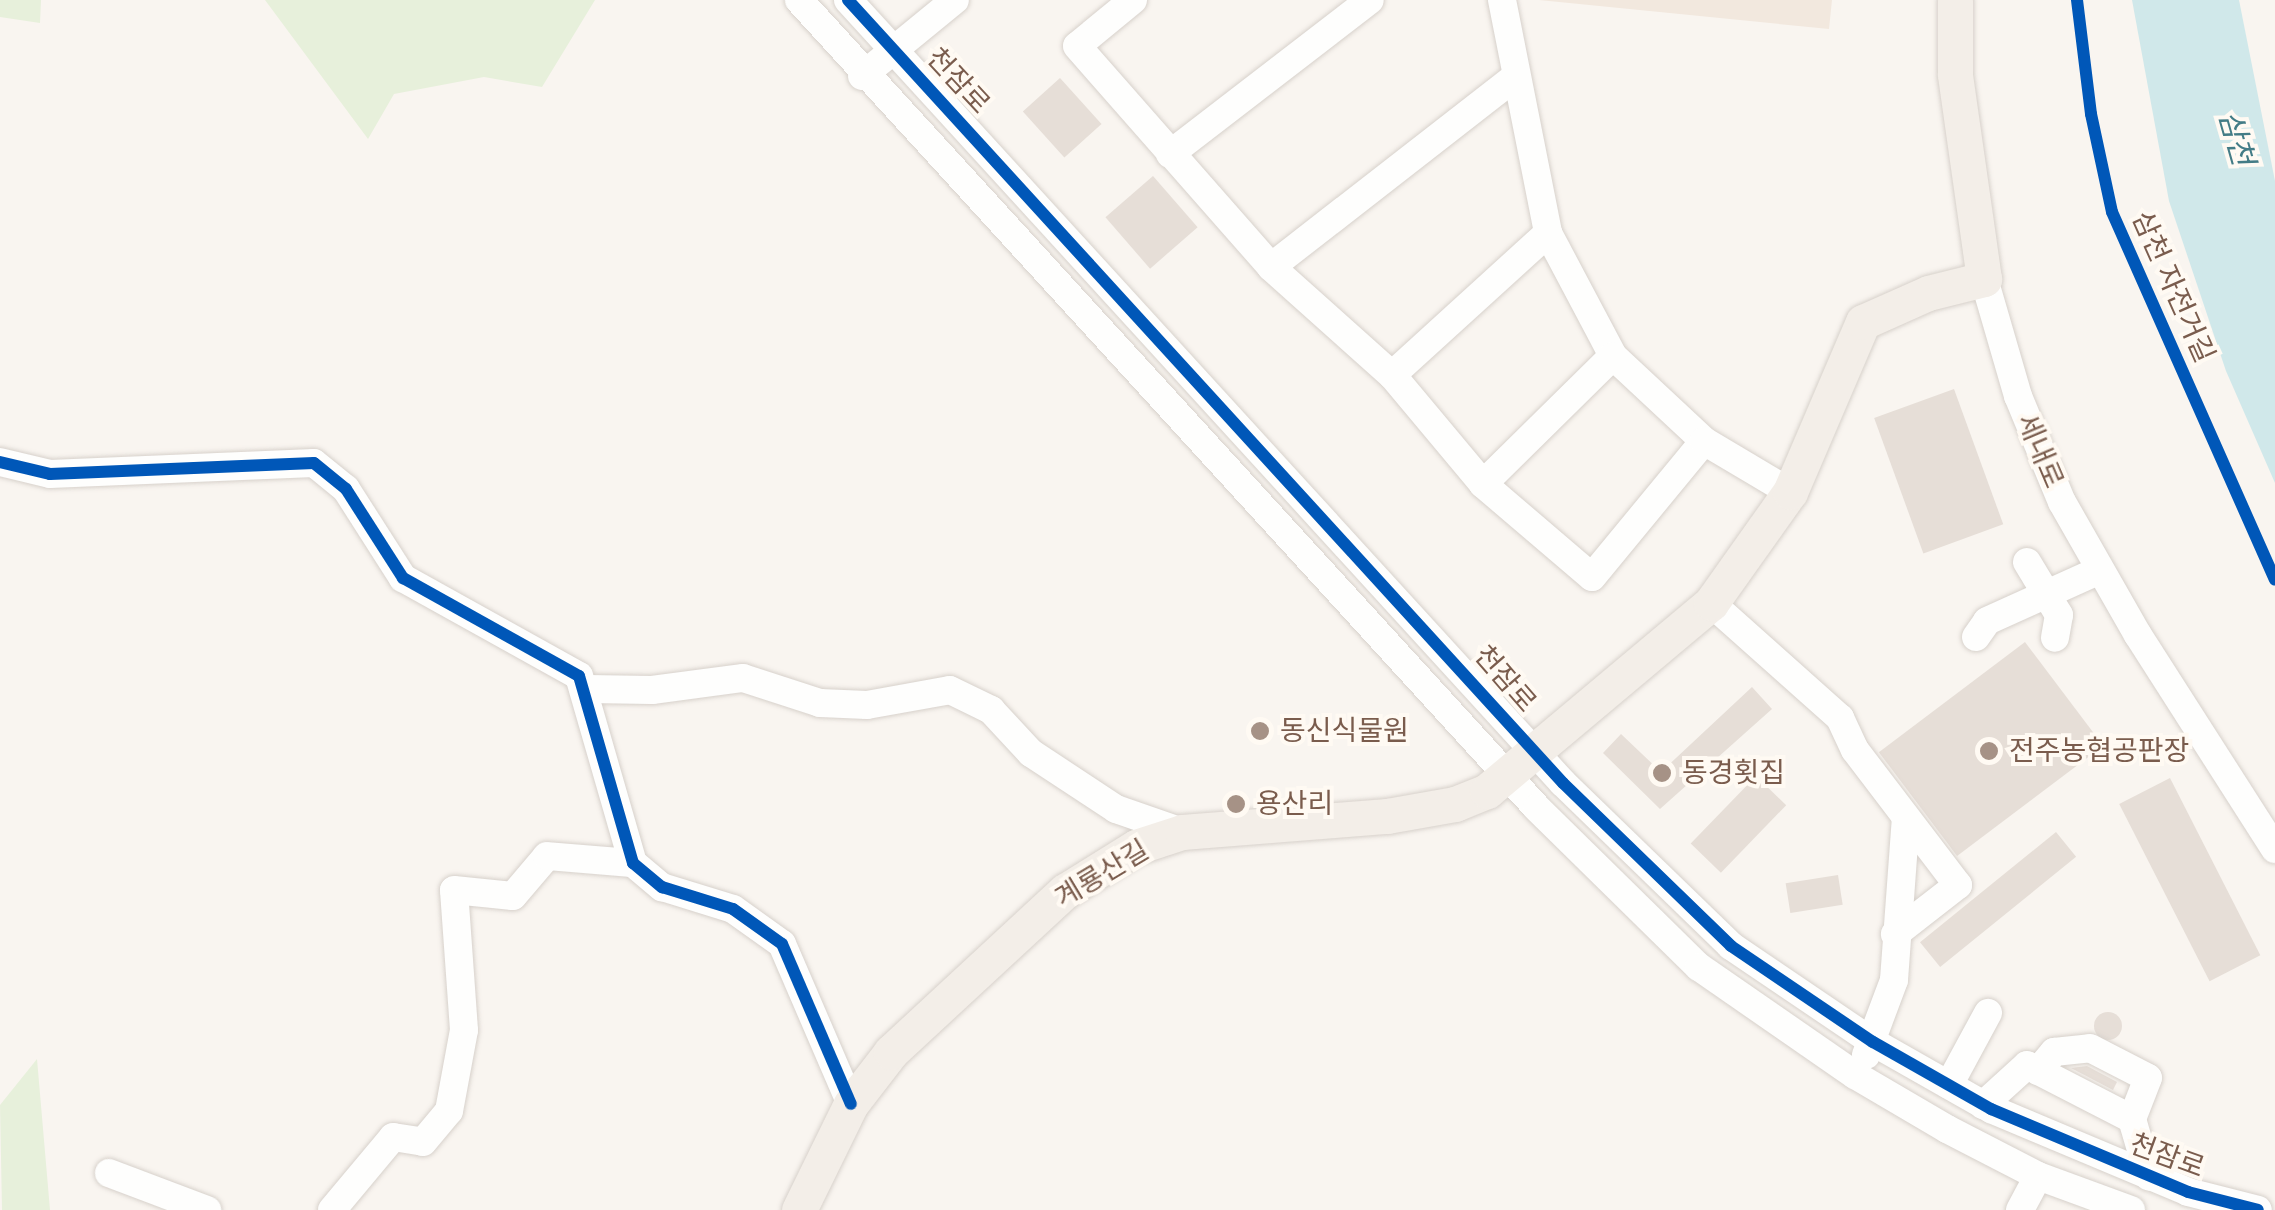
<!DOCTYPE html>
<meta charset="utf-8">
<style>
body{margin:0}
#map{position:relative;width:2275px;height:1210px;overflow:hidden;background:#f9f5f0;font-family:"DM Sans","Noto Sans KR",sans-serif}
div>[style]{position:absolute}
.residential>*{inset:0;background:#f2e8de}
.green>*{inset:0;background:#e7f0db}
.water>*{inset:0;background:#d0e8ea}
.building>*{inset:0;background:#e6ded7;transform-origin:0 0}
.round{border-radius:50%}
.roads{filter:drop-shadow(0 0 2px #d7d1cb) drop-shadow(0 0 2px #d7d1cb)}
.minor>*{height:28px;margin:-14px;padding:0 14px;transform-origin:14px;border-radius:14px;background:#fefefd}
.major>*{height:35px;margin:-17.5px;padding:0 17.5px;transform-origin:17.5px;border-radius:17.5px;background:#f3eee8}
.cycleway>*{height:12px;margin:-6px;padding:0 6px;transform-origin:6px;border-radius:6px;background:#0057b8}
.dots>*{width:28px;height:28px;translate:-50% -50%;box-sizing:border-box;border:5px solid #fffaf3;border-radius:50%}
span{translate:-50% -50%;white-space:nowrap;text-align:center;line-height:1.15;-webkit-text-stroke:8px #fffaf3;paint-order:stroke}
.street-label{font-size:28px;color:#7a5c4d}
.poi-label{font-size:28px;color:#7a5c4d}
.left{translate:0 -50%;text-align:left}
.water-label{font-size:30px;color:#437c86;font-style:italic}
</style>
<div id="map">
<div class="residential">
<div style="clip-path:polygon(1539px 0,1832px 0,1829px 29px)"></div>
</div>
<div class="green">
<div style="clip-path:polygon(0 0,41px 0,40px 23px,0 17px)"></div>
<div style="clip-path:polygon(265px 0,595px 0,542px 87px,484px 77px,394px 94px,368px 139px)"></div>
<div style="clip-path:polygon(37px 1059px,50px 1210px,2px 1210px,0 1105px)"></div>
</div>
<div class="water">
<div style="clip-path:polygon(2132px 0,2239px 0,2275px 181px,2275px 483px,2226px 371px,2169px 201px)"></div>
</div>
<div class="building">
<div style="left:1060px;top:78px;width:62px;height:50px;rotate:48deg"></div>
<div style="left:1153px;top:176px;width:68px;height:63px;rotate:49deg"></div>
<div style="left:1954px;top:389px;width:144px;height:85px;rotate:70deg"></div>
<div style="left:2025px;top:642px;width:130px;height:183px;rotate:53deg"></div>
<div style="clip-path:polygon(1752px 687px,1772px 709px,1660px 809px,1603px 753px,1621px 734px,1661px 772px)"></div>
<div style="left:1756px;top:776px;width:42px;height:94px;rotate:44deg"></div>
<div style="left:2170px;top:778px;width:199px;height:57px;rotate:63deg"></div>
<div style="left:2056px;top:832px;width:32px;height:175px;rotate:51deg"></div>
<div style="left:1838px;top:875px;width:30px;height:53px;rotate:81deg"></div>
<div class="round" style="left:2094px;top:1012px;width:28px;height:28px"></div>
<div style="clip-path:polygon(2087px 1066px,2117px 1082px,2113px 1090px,2071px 1068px)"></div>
</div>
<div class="roads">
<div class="minor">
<div style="left:799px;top:0;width:1094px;rotate:47.59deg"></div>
<div style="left:1537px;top:808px;width:227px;rotate:44.5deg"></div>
<div style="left:1699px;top:967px;width:190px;rotate:34.7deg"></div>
<div style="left:1855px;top:1075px;width:107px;rotate:30.4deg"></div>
<div style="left:1947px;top:1129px;width:102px;rotate:27.3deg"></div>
<div style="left:2038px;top:1176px;width:99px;rotate:20.1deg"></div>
<div style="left:848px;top:0;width:1060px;rotate:47.6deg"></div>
<div style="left:1563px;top:783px;width:234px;rotate:44.1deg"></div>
<div style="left:1731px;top:946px;width:171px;rotate:34.1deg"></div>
<div style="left:1873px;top:1042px;width:136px;rotate:29.6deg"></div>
<div style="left:1991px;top:1109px;width:214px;rotate:22.8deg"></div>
<div style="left:2188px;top:1192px;width:72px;rotate:14.4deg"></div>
<div style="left:1133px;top:0;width:72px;rotate:140.6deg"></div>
<div style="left:1077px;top:46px;width:294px;rotate:48.7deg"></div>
<div style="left:1271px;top:267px;width:162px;rotate:41.8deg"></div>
<div style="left:1392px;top:375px;width:142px;rotate:50.1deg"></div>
<div style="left:1483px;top:484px;width:143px;rotate:40.5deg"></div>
<div style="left:1592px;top:577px;width:176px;rotate:-50.5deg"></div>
<div style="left:1502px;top:0;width:237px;rotate:78.8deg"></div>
<div style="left:1548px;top:233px;width:139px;rotate:62.1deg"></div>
<div style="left:1613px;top:356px;width:125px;rotate:43deg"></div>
<div style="left:1704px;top:441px;width:100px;rotate:30.7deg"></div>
<div style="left:862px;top:76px;width:120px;rotate:-39.3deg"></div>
<div style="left:1170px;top:154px;width:252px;rotate:-37.6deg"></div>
<div style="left:1271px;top:267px;width:311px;rotate:-37.9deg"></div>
<div style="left:1984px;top:279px;width:122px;rotate:73.8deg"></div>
<div style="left:2018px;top:396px;width:115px;rotate:67.5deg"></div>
<div style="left:2062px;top:502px;width:153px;rotate:60.3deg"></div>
<div style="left:2138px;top:635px;width:254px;rotate:57.4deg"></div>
<div style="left:1392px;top:375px;width:211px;rotate:-42.3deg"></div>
<div style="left:0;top:462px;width:51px;rotate:13.5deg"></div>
<div style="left:50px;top:474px;width:264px;rotate:-2.4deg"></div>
<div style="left:314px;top:463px;width:41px;rotate:39.1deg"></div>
<div style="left:346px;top:489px;width:106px;rotate:57.4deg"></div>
<div style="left:403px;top:578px;width:201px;rotate:29.1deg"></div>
<div style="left:579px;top:676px;width:195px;rotate:73.9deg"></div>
<div style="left:633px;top:863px;width:38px;rotate:40deg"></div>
<div style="left:662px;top:887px;width:74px;rotate:17.2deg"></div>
<div style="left:733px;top:909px;width:60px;rotate:35.5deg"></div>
<div style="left:782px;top:944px;width:174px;rotate:66.7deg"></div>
<div style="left:1483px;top:484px;width:182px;rotate:-44.6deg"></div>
<div style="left:2027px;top:562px;width:62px;rotate:58.9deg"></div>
<div style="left:2059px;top:615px;width:23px;rotate:100deg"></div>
<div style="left:1711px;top:603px;width:173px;rotate:41.7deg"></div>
<div style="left:1840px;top:718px;width:35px;rotate:65deg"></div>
<div style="left:1855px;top:750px;width:170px;rotate:52.7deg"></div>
<div style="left:1958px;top:885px;width:80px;rotate:142.1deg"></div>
<div style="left:1976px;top:637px;width:19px;rotate:-55deg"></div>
<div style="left:1987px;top:621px;width:124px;rotate:-24.3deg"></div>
<div style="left:588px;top:689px;width:64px;rotate:0.9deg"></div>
<div style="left:652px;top:690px;width:92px;rotate:-7.5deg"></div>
<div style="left:743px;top:678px;width:81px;rotate:18deg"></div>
<div style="left:820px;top:703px;width:47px;rotate:2.4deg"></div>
<div style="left:867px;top:705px;width:84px;rotate:-10.2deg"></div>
<div style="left:950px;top:690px;width:46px;rotate:26deg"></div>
<div style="left:991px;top:710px;width:59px;rotate:47.1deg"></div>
<div style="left:1031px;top:753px;width:102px;rotate:33.4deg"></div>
<div style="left:1116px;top:809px;width:70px;rotate:19.2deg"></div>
<div style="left:1866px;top:1055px;width:80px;rotate:-69.5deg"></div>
<div style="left:1894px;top:980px;width:162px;rotate:-85.8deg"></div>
<div style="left:2038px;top:1071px;width:25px;rotate:-50deg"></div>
<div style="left:2054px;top:1052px;width:36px;rotate:-6deg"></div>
<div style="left:2090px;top:1048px;width:65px;rotate:27.3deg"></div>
<div style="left:2148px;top:1078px;width:44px;rotate:111.3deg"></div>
<div style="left:1949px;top:1085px;width:82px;rotate:-61.6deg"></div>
<div style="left:1983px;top:1105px;width:59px;rotate:-42.3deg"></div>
<div style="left:2027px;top:1065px;width:118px;rotate:27.2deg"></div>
<div style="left:2132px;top:1119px;width:60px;rotate:73.7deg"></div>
<div style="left:109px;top:1173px;width:105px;rotate:20.7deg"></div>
<div style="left:332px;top:1210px;width:95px;rotate:-50.1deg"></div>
<div style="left:393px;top:1137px;width:30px;rotate:9deg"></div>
<div style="left:423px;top:1142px;width:40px;rotate:-50deg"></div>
<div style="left:449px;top:1111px;width:82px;rotate:-79.5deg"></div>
<div style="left:464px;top:1030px;width:140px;rotate:-94.1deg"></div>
<div style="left:454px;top:890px;width:59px;rotate:5.8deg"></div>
<div style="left:513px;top:896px;width:52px;rotate:-49.6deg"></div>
<div style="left:547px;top:856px;width:86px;rotate:4.7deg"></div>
<div style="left:2020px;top:1210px;width:38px;rotate:-62deg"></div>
</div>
<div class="major">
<div style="left:799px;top:1210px;width:118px;rotate:-63.9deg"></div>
<div style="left:851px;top:1104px;width:66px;rotate:-52.4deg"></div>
<div style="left:891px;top:1052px;width:237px;rotate:-42.8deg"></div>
<div style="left:1065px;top:891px;width:84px;rotate:-31.8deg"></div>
<div style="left:1136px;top:847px;width:48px;rotate:-18.1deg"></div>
<div style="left:1182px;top:832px;width:206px;rotate:-4.5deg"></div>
<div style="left:1387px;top:816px;width:69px;rotate:-10deg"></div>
<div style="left:1455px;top:804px;width:35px;rotate:-22deg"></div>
<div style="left:1487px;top:791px;width:292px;rotate:-40deg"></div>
<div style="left:1711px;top:603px;width:136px;rotate:-54.6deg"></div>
<div style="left:1790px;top:492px;width:185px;rotate:-66.8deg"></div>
<div style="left:1863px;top:322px;width:71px;rotate:-24deg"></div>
<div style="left:1928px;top:293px;width:58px;rotate:-14deg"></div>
<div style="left:1984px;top:279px;width:207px;rotate:-98.1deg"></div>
<div style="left:1955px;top:74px;width:74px;rotate:-90deg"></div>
</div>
</div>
<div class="cycleway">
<div style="left:848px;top:0;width:1060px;rotate:47.6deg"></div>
<div style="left:1563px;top:783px;width:234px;rotate:44.1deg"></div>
<div style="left:1731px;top:946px;width:171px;rotate:34.1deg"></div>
<div style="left:1873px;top:1042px;width:136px;rotate:29.6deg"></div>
<div style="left:1991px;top:1109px;width:214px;rotate:22.8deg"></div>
<div style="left:2188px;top:1192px;width:72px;rotate:14.4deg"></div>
<div style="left:2077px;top:0;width:115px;rotate:83deg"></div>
<div style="left:2091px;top:114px;width:100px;rotate:77.9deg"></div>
<div style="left:2112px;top:212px;width:402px;rotate:66.1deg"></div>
<div style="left:0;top:462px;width:51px;rotate:13.5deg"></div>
<div style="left:50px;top:474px;width:264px;rotate:-2.4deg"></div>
<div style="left:314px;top:463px;width:41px;rotate:39.1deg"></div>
<div style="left:346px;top:489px;width:106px;rotate:57.4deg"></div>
<div style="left:403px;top:578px;width:201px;rotate:29.1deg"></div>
<div style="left:579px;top:676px;width:195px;rotate:73.9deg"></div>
<div style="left:633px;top:863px;width:38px;rotate:40deg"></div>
<div style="left:662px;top:887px;width:74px;rotate:17.2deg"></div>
<div style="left:733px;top:909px;width:60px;rotate:35.5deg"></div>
<div style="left:782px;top:944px;width:174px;rotate:66.7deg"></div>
</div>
<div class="dots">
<div style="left:1260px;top:731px;background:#a69286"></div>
<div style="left:1989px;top:751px;background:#a69286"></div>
<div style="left:1662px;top:773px;background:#a69286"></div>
<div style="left:1236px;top:804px;background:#a69286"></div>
</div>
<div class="street-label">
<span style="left:958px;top:81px;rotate:47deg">천잠로</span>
<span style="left:2173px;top:287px;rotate:66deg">삼천 자전거길</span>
<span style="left:2040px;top:451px;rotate:67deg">세내로</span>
<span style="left:1505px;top:679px;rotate:49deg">천잠로</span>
<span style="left:1102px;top:874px;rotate:-31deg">계룡산길</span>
<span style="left:2167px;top:1156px;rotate:20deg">천잠로</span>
</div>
<div class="poi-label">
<span class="left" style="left:1280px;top:731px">동신식물원</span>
<span class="left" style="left:2009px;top:751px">전주농협공판장</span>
<span class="left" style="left:1682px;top:773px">동경횟집</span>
<span class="left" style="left:1256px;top:804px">용산리</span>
</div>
<div class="water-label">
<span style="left:2236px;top:138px;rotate:74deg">삼천</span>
</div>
</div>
